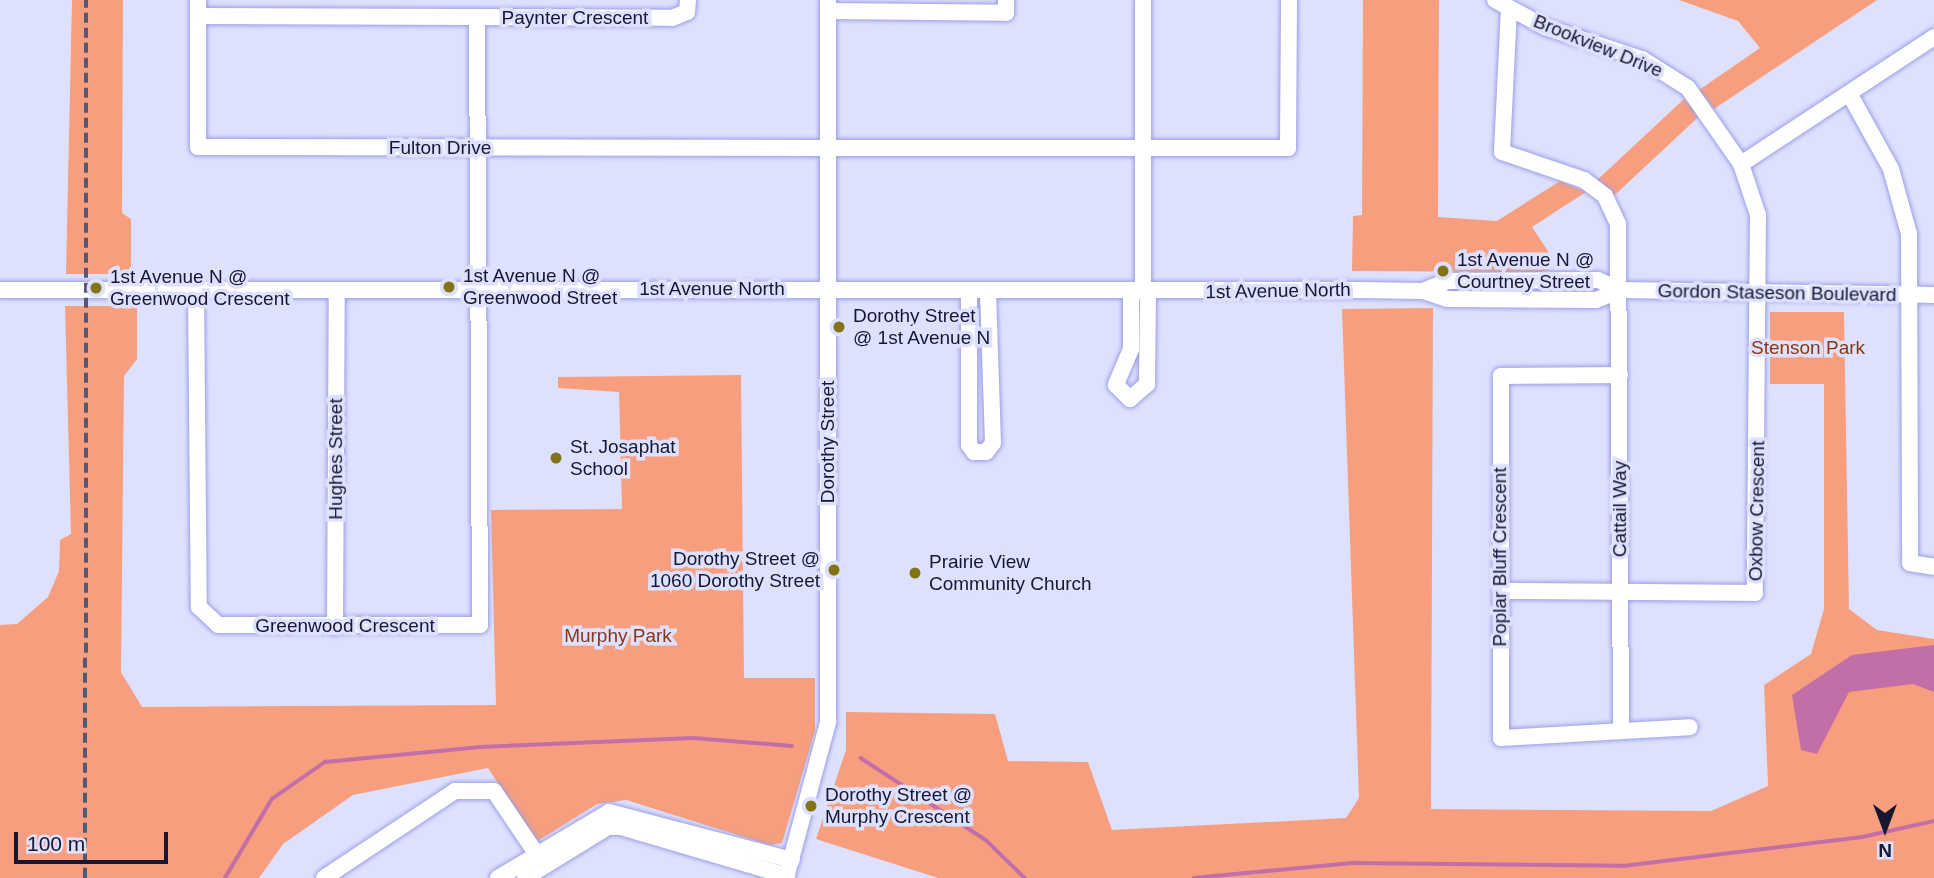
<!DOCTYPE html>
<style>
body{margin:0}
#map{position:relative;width:1934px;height:878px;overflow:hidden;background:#dee1fe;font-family:Arial,sans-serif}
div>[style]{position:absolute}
.green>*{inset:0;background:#f79e7f;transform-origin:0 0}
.water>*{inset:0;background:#c26ea7}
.stream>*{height:3.5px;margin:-1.75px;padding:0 1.75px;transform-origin:1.75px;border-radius:1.75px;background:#c26ea7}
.roads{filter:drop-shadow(0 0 2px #9ba0e5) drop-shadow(0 0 2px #9ba0e5)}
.minor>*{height:16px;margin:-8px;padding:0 8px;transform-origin:8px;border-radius:8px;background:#fff}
.rail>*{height:3.5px;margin-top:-1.75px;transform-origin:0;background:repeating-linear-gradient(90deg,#565772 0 10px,transparent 0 15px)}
.dots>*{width:19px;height:19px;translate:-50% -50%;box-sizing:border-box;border:4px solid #dee1fe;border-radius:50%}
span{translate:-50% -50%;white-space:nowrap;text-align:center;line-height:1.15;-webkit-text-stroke:7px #dee1fe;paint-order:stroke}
.street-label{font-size:19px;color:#171731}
.poi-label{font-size:19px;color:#171731}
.left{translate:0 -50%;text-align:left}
.right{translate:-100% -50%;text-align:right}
.park-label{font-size:19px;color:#8b3612}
.north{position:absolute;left:1850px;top:794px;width:70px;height:70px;-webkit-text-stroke:5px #dee1fe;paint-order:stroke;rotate:180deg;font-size:19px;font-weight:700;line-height:28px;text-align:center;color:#171731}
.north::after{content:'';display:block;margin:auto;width:24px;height:32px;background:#171731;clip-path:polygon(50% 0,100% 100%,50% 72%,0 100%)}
.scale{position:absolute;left:14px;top:832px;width:154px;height:32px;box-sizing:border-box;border:4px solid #171731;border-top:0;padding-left:9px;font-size:21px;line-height:24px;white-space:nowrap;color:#171731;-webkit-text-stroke:5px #dee1fe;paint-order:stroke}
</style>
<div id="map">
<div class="green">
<div style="clip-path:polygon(72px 0,123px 0,122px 213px,131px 219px,131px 274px,66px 274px)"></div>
<div style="clip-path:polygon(1363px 0,1439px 0,1438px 217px,1497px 221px,1560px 181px,1586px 192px,1532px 227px,1548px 251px,1548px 272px,1352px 271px,1353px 216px,1362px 215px)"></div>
<div style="clip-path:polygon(1679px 0,1877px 0,1714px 109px,1699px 90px,1760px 48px,1738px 21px)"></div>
<div style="left:1684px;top:99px;width:23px;height:126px;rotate:47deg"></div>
<div style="clip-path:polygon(65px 306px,137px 306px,137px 359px,124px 376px,121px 672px,142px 707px,496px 705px,491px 510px,622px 509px,619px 392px,558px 388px,558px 377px,741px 375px,744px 678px,815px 678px,815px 731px,782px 843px,770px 845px,626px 800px,597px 804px,536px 842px,488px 768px,353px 795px,283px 844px,259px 878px,0 878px,0 625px,17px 624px,48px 597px,59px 571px,60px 540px,71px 534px)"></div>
<div style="clip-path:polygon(1433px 308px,1431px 809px,1711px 811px,1768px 786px,1764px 685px,1811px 654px,1824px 609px,1824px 384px,1770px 384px,1770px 312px,1844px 312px,1849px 609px,1877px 630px,1934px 639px,1934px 878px,938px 878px,816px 839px,846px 750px,846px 712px,995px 714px,1008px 761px,1088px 762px,1112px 830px,1346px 818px,1359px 798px,1342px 309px)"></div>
</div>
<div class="water">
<div style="clip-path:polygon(1934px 645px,1934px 692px,1913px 684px,1849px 692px,1817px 754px,1801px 750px,1792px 695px,1852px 655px)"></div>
</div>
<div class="stream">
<div style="left:861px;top:758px;width:149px;rotate:33.3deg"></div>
<div style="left:986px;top:840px;width:54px;rotate:44.3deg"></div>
<div style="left:225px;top:878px;width:92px;rotate:-59.3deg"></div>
<div style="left:272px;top:799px;width:65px;rotate:-34.9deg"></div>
<div style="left:325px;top:762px;width:156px;rotate:-5.5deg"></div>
<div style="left:480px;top:747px;width:213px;rotate:-2.4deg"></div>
<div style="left:693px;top:738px;width:99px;rotate:4.6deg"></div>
<div style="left:1194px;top:878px;width:161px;rotate:-5.4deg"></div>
<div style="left:1354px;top:863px;width:269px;rotate:0.6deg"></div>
<div style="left:1623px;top:866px;width:241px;rotate:-6.9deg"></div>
<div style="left:1862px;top:837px;width:74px;rotate:-12.5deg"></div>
</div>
<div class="roads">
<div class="minor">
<div style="left:198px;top:0;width:147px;rotate:90deg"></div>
<div style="left:198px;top:147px;width:630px;rotate:0.09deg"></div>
<div style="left:828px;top:148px;width:460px"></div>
<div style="left:1288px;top:148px;width:148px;rotate:-89.6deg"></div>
<div style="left:1143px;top:0;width:292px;rotate:90deg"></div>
<div style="left:1495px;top:0;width:57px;rotate:28.4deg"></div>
<div style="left:1545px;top:27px;width:102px;rotate:18.3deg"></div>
<div style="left:1642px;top:59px;width:54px;rotate:32.2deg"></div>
<div style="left:1688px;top:88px;width:93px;rotate:55.1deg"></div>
<div style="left:1741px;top:164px;width:54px;rotate:71.6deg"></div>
<div style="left:1758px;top:215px;width:378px;rotate:90.5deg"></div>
<div style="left:1755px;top:593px;width:253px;rotate:-179.5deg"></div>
<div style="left:1509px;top:8px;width:144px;rotate:92.8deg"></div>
<div style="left:1502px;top:152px;width:87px;rotate:18.9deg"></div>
<div style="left:1584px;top:180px;width:26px;rotate:37deg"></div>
<div style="left:1605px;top:196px;width:31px;rotate:65deg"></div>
<div style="left:1618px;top:224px;width:504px;rotate:89.66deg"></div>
<div style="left:828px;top:11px;width:178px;rotate:0.6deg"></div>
<div style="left:1006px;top:13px;width:13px;rotate:-90deg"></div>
<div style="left:198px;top:16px;width:474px;rotate:0.2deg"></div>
<div style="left:672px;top:18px;width:16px;rotate:-22deg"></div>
<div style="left:687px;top:12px;width:12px;rotate:-85deg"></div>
<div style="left:1850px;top:95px;width:85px;rotate:61deg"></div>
<div style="left:1891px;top:169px;width:67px;rotate:74.5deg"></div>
<div style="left:1909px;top:234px;width:329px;rotate:89.8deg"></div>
<div style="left:1910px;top:563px;width:24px;rotate:9deg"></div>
<div style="left:1741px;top:164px;width:231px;rotate:-33.3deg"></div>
<div style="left:196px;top:289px;width:318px;rotate:89.5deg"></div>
<div style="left:199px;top:607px;width:26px;rotate:43deg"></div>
<div style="left:218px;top:625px;width:262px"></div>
<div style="left:480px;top:625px;width:608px;rotate:-90.28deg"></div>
<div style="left:0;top:290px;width:1361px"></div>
<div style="left:1361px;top:290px;width:62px;rotate:0.9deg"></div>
<div style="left:1423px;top:291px;width:26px;rotate:18deg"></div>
<div style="left:1448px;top:299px;width:148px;rotate:0.4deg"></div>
<div style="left:1596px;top:300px;width:27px;rotate:-22deg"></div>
<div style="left:1423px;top:291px;width:27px;rotate:-22deg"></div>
<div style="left:1448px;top:281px;width:150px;rotate:-0.4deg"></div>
<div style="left:1598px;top:280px;width:25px;rotate:23deg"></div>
<div style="left:1621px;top:290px;width:313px;rotate:0.9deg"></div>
<div style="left:969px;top:292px;width:153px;rotate:90deg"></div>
<div style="left:969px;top:445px;width:9px;rotate:54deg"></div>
<div style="left:974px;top:452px;width:12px"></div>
<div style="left:986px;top:452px;width:11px;rotate:-52deg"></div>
<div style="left:993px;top:443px;width:151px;rotate:-91.9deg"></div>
<div style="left:1131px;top:292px;width:57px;rotate:90deg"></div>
<div style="left:1131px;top:349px;width:39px;rotate:113deg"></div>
<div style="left:1116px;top:385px;width:20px;rotate:45deg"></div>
<div style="left:1130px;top:399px;width:23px;rotate:-41deg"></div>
<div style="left:1147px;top:384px;width:92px;rotate:-89.4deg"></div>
<div style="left:1620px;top:375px;width:119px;rotate:179.5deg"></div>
<div style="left:1501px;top:376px;width:362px;rotate:90deg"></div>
<div style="left:1501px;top:738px;width:189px;rotate:-3.3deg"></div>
<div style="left:335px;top:627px;width:337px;rotate:-89.7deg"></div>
<div style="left:324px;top:878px;width:157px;rotate:-33.6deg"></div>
<div style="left:455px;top:791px;width:39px"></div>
<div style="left:494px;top:791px;width:89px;rotate:56deg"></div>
<div style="left:498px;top:878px;width:129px;rotate:-30.7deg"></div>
<div style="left:609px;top:812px;width:189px;rotate:14.7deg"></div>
<div style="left:525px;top:878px;width:97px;rotate:-31.6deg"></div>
<div style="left:608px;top:827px;width:13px"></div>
<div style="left:621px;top:827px;width:173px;rotate:16.4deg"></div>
<div style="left:786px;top:878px;width:162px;rotate:-74.9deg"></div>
<div style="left:828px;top:722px;width:722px;rotate:-90deg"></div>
</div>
</div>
<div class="rail">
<div style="left:85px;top:878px;width:878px;rotate:-89.93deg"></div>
</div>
<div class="dots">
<div style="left:1443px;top:271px;background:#827416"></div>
<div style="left:449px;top:287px;background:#827416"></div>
<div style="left:96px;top:288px;background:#827416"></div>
<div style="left:839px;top:327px;background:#827416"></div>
<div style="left:556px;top:458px;background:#827416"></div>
<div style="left:834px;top:570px;background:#827416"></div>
<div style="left:915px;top:573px;background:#827416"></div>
<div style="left:811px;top:806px;background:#827416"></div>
</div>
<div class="street-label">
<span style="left:575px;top:18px">Paynter Crescent</span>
<span style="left:1598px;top:46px;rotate:22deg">Brookview Drive</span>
<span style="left:440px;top:148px">Fulton Drive</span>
<span style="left:712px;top:289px">1st Avenue North</span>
<span style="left:1278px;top:291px;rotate:-1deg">1st Avenue North</span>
<span style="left:1777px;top:293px;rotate:1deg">Gordon Staseson Boulevard</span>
<span style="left:828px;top:442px;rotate:-90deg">Dorothy Street</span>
<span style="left:336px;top:459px;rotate:-90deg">Hughes Street</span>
<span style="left:1620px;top:509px;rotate:-90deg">Cattail Way</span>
<span style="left:1757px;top:511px;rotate:-89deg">Oxbow Crescent</span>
<span style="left:1500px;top:557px;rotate:-90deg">Poplar Bluff Crescent</span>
<span style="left:345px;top:626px">Greenwood Crescent</span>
</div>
<div class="poi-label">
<span class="left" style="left:1457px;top:271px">1st Avenue N @<br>Courtney Street</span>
<span class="left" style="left:463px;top:287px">1st Avenue N @<br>Greenwood Street</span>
<span class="left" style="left:110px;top:288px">1st Avenue N @<br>Greenwood Crescent</span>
<span class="left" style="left:853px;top:327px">Dorothy Street<br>@ 1st Avenue N</span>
<span class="left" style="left:570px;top:458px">St. Josaphat<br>School</span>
<span class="right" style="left:820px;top:570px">Dorothy Street @<br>1060 Dorothy Street</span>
<span class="left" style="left:929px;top:573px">Prairie View<br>Community Church</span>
<span class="left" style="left:825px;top:806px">Dorothy Street @<br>Murphy Crescent</span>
</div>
<div class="park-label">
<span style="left:1808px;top:348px">Stenson Park</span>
<span style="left:618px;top:636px">Murphy Park</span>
</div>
<div class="north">N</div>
<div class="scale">100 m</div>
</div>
